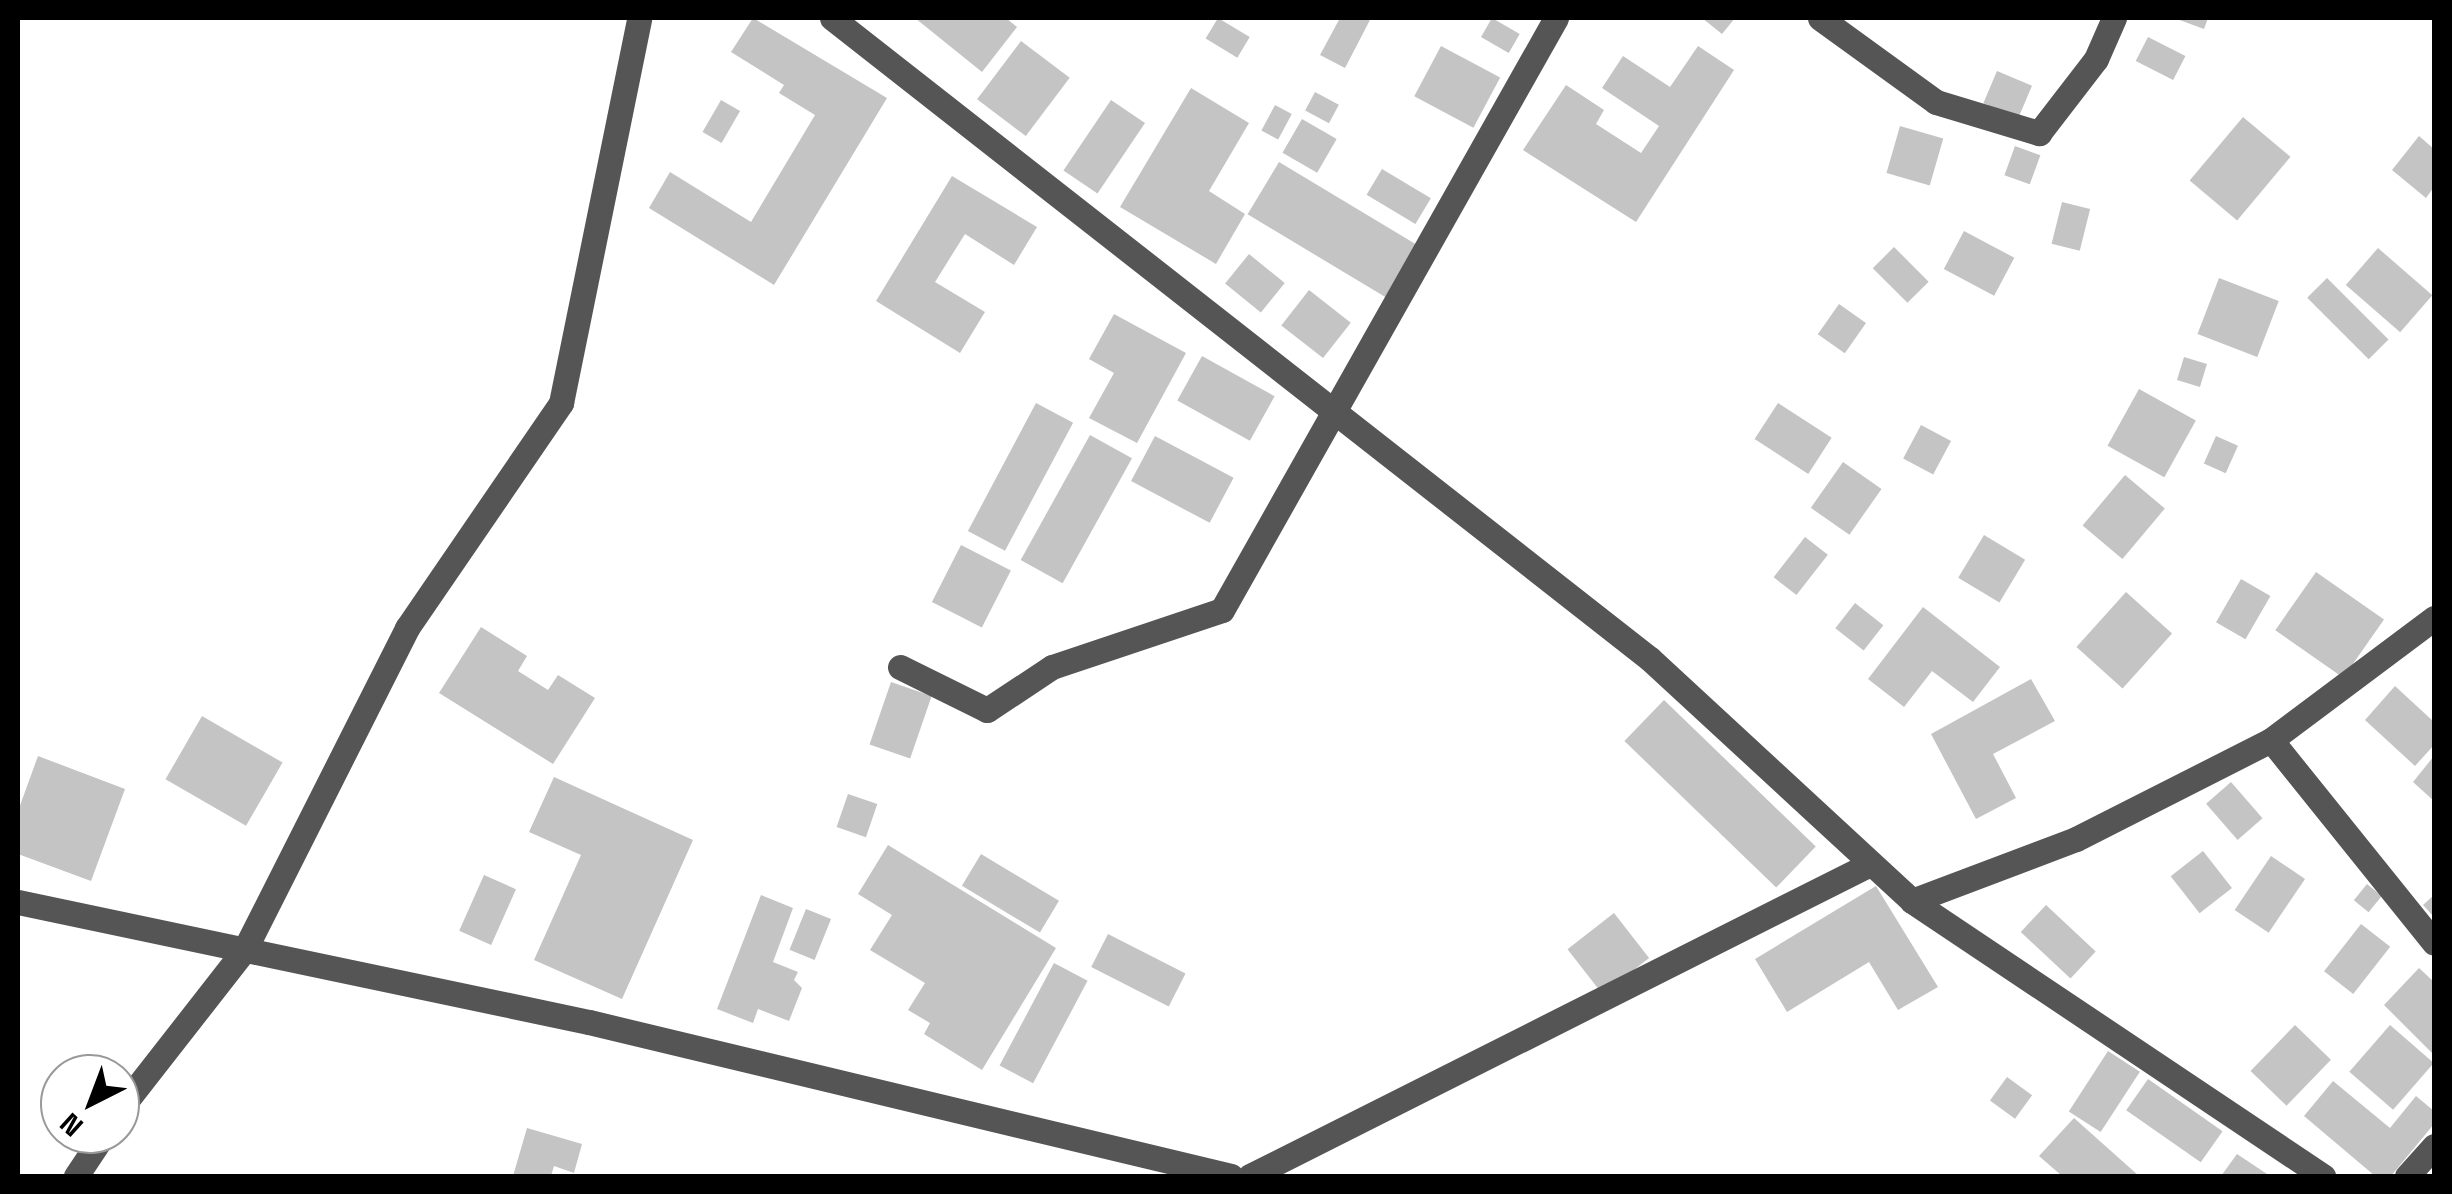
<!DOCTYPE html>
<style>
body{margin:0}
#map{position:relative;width:2452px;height:1194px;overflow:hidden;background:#fff;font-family:"Space Grotesk",sans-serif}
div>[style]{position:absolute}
.building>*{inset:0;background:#c4c4c4;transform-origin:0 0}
.minor>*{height:25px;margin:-12.5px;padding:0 12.5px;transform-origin:12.5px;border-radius:12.5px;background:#555}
span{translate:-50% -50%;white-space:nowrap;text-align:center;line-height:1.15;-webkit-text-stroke:9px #fff;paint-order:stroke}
.frame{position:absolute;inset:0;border:20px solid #000;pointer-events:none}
.north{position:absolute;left:40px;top:1054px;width:100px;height:100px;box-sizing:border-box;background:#fff;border:2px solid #999;border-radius:50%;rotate:222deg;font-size:28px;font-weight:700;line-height:40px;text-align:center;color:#000}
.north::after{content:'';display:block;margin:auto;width:35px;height:45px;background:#000;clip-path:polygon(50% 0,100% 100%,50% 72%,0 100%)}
</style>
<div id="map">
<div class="building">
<div style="clip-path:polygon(753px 18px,887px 98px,774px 285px,649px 208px,670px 172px,751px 222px,815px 115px,779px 93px,784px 85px,731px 52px)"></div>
<div style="clip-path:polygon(915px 18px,1006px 18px,1017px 27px,982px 72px)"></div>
<div style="left:1218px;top:18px;width:37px;height:24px;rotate:31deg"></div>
<div style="clip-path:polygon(1340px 18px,1371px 18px,1345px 68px,1320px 55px)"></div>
<div style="left:1492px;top:18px;width:32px;height:22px;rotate:30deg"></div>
<div style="clip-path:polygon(1702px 18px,1735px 18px,1722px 34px)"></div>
<div style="clip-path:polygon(2174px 18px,2208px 18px,2204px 29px)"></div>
<div style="left:2148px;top:37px;width:42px;height:27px;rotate:27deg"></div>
<div style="left:1021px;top:41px;width:61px;height:73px;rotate:37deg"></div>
<div style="left:1441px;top:46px;width:67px;height:57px;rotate:28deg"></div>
<div style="clip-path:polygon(1698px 46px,1734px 70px,1636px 222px,1523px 150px,1566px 85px,1604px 110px,1596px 124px,1641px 153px,1659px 126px,1602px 88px,1623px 56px,1670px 87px)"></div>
<div style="left:1997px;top:71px;width:38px;height:35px;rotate:23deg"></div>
<div style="clip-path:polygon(1191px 88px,1249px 123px,1209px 191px,1245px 214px,1216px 264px,1120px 207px)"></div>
<div style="left:1315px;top:92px;width:27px;height:21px;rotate:28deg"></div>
<div style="left:721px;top:100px;width:22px;height:37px;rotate:30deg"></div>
<div style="left:1111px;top:100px;width:41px;height:85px;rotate:34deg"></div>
<div style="left:1275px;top:105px;width:19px;height:29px;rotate:28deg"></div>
<div style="left:2243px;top:117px;width:62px;height:83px;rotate:40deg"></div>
<div style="left:1302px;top:119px;width:40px;height:39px;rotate:30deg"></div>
<div style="left:1900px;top:126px;width:45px;height:49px;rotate:16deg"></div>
<div style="clip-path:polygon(2419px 136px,2434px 149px,2434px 187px,2426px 198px,2392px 170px)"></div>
<div style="left:2015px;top:146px;width:27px;height:31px;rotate:20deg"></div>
<div style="left:1279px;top:162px;width:167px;height:61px;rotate:31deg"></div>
<div style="left:1382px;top:169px;width:57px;height:30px;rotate:31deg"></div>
<div style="clip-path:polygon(952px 176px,1037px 227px,1014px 265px,965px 234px,935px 282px,985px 312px,960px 353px,876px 301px)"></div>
<div style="left:2062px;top:202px;width:29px;height:43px;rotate:14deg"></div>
<div style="left:1964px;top:231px;width:57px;height:43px;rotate:28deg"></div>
<div style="left:1894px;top:247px;width:49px;height:30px;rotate:45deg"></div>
<div style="left:2378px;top:248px;width:72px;height:49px;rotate:41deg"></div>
<div style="left:1249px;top:254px;width:46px;height:38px;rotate:39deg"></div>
<div style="left:2219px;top:278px;width:64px;height:60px;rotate:21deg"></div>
<div style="left:2327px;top:278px;width:87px;height:28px;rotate:45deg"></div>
<div style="left:1309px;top:290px;width:53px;height:45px;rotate:38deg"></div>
<div style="left:1839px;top:304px;width:33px;height:37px;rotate:35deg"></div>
<div style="clip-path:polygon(1114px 314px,1186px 353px,1137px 443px,1089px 418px,1114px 373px,1089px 359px)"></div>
<div style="left:1202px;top:356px;width:83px;height:51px;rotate:29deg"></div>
<div style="left:2184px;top:357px;width:24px;height:24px;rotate:17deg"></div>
<div style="left:2139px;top:389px;width:65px;height:65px;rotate:29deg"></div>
<div style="left:1036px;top:403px;width:42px;height:145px;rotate:28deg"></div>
<div style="left:1778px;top:403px;width:64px;height:43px;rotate:33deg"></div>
<div style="left:1921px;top:425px;width:34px;height:38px;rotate:28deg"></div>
<div style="left:1090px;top:435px;width:48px;height:143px;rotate:29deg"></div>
<div style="left:1155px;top:436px;width:89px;height:51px;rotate:28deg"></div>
<div style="left:2216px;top:436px;width:24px;height:30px;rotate:24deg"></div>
<div style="left:1843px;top:462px;width:47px;height:56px;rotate:35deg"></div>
<div style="left:2125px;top:475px;width:52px;height:66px;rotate:40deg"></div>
<div style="left:1984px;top:535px;width:48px;height:50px;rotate:31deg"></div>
<div style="left:1805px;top:537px;width:29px;height:51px;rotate:38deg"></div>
<div style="left:961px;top:545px;width:56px;height:64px;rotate:27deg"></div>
<div style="left:2316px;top:572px;width:83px;height:71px;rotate:35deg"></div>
<div style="left:2241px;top:579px;width:34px;height:50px;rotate:30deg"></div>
<div style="left:2126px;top:592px;width:62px;height:74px;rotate:42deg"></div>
<div style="left:1855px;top:603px;width:36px;height:32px;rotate:38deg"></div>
<div style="clip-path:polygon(1923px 607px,2000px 667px,1973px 702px,1932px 671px,1904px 707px,1868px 679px)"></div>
<div style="clip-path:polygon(481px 627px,527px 656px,518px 671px,548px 690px,558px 675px,595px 698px,553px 764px,439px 693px)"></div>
<div style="clip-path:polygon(2031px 679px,2055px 721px,1993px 754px,2016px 798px,1976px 819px,1931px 734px)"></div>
<div style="left:891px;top:682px;width:43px;height:66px;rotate:19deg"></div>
<div style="clip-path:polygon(2395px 686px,2434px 722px,2434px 745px,2415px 766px,2365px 720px)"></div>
<div style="left:1664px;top:700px;width:211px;height:57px;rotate:44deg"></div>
<div style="left:202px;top:716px;width:93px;height:73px;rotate:30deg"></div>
<div style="clip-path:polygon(38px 756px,125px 789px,91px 881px,18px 854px,18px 811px)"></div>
<div style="clip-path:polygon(2434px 756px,2434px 801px,2413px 782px)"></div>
<div style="clip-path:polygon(554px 777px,693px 840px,622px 999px,534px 960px,581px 855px,529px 832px)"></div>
<div style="left:2231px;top:782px;width:48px;height:33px;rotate:49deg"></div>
<div style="left:848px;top:794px;width:31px;height:35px;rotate:19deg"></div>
<div style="clip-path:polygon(888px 845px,1056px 948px,982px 1070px,924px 1034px,930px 1023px,908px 1010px,925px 983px,870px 950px,892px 915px,858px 894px)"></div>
<div style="left:2203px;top:851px;width:47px;height:41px;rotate:52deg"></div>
<div style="left:981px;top:854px;width:91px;height:37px;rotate:31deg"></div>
<div style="left:2271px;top:856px;width:41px;height:65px;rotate:34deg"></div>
<div style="left:484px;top:875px;width:35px;height:61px;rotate:24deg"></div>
<div style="left:2367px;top:884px;width:19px;height:21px;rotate:39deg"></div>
<div style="clip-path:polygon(1876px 886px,1938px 987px,1898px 1010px,1869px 962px,1787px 1012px,1755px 959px)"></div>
<div style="clip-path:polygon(761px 895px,793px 908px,773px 962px,798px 972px,794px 980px,802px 988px,789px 1021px,758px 1009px,753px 1023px,717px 1009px)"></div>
<div style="clip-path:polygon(2434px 895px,2434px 917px,2423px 905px)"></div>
<div style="left:2046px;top:905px;width:68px;height:37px;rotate:43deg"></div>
<div style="left:806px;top:909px;width:27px;height:44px;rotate:22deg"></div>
<div style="left:1614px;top:913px;width:57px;height:59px;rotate:52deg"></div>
<div style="left:2361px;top:924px;width:37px;height:60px;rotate:38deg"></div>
<div style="left:1108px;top:934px;width:87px;height:37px;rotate:27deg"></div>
<div style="left:1054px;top:963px;width:38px;height:116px;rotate:28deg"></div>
<div style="clip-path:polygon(2419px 968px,2434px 982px,2434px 1055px,2384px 1005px)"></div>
<div style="left:2295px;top:1025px;width:50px;height:64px;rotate:44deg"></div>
<div style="left:2390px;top:1025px;width:58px;height:62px;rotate:41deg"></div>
<div style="left:2108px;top:1051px;width:38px;height:72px;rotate:33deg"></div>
<div style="left:2007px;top:1077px;width:31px;height:29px;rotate:36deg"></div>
<div style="left:2148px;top:1079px;width:91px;height:38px;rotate:35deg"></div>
<div style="clip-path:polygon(2333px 1081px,2390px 1128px,2416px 1096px,2434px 1111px,2434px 1124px,2391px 1176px,2375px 1176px,2304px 1116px)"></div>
<div style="clip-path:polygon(2074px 1118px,2139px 1176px,2062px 1176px,2039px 1156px)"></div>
<div style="clip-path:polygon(527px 1128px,582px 1144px,574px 1173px,554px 1166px,551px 1176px,513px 1176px)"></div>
<div style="clip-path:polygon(2237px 1154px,2270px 1176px,2221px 1176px)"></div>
</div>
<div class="minor">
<div style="left:832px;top:18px;width:1039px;rotate:38.08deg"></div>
<div style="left:1650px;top:659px;width:357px;rotate:42.7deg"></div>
<div style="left:1912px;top:901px;width:495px;rotate:33.8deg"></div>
<div style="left:1820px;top:18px;width:143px;rotate:35.9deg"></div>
<div style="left:1936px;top:102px;width:108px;rotate:16.8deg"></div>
<div style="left:2039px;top:133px;width:93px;rotate:-52.4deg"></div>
<div style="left:2096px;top:59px;width:45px;rotate:-66.3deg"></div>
<div style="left:900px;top:667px;width:97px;rotate:26.3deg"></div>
<div style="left:987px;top:710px;width:78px;rotate:-33.5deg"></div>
<div style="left:1052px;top:667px;width:179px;rotate:-18.5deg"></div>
<div style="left:1222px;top:610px;width:680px;rotate:-60.57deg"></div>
<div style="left:2271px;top:740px;width:260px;rotate:51.2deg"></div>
<div style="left:1912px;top:901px;width:175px;rotate:-20.7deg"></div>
<div style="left:2076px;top:839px;width:219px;rotate:-26.9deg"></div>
<div style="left:2271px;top:740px;width:204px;rotate:-36.8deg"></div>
<div style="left:18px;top:902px;width:583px;rotate:11.87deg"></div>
<div style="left:589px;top:1022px;width:660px;rotate:13.49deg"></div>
<div style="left:120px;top:1109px;width:203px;rotate:-52deg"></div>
<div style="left:245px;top:949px;width:360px;rotate:-63.2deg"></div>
<div style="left:407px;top:628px;width:273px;rotate:-55.6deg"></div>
<div style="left:561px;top:403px;width:393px;rotate:-78.5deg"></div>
<div style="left:76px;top:1176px;width:50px;rotate:-56.3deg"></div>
<div style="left:1250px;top:1176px;width:694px;rotate:-26.71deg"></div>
<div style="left:2407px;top:1176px;width:40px;rotate:-48deg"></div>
</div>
<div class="frame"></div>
<div class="north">N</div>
</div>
